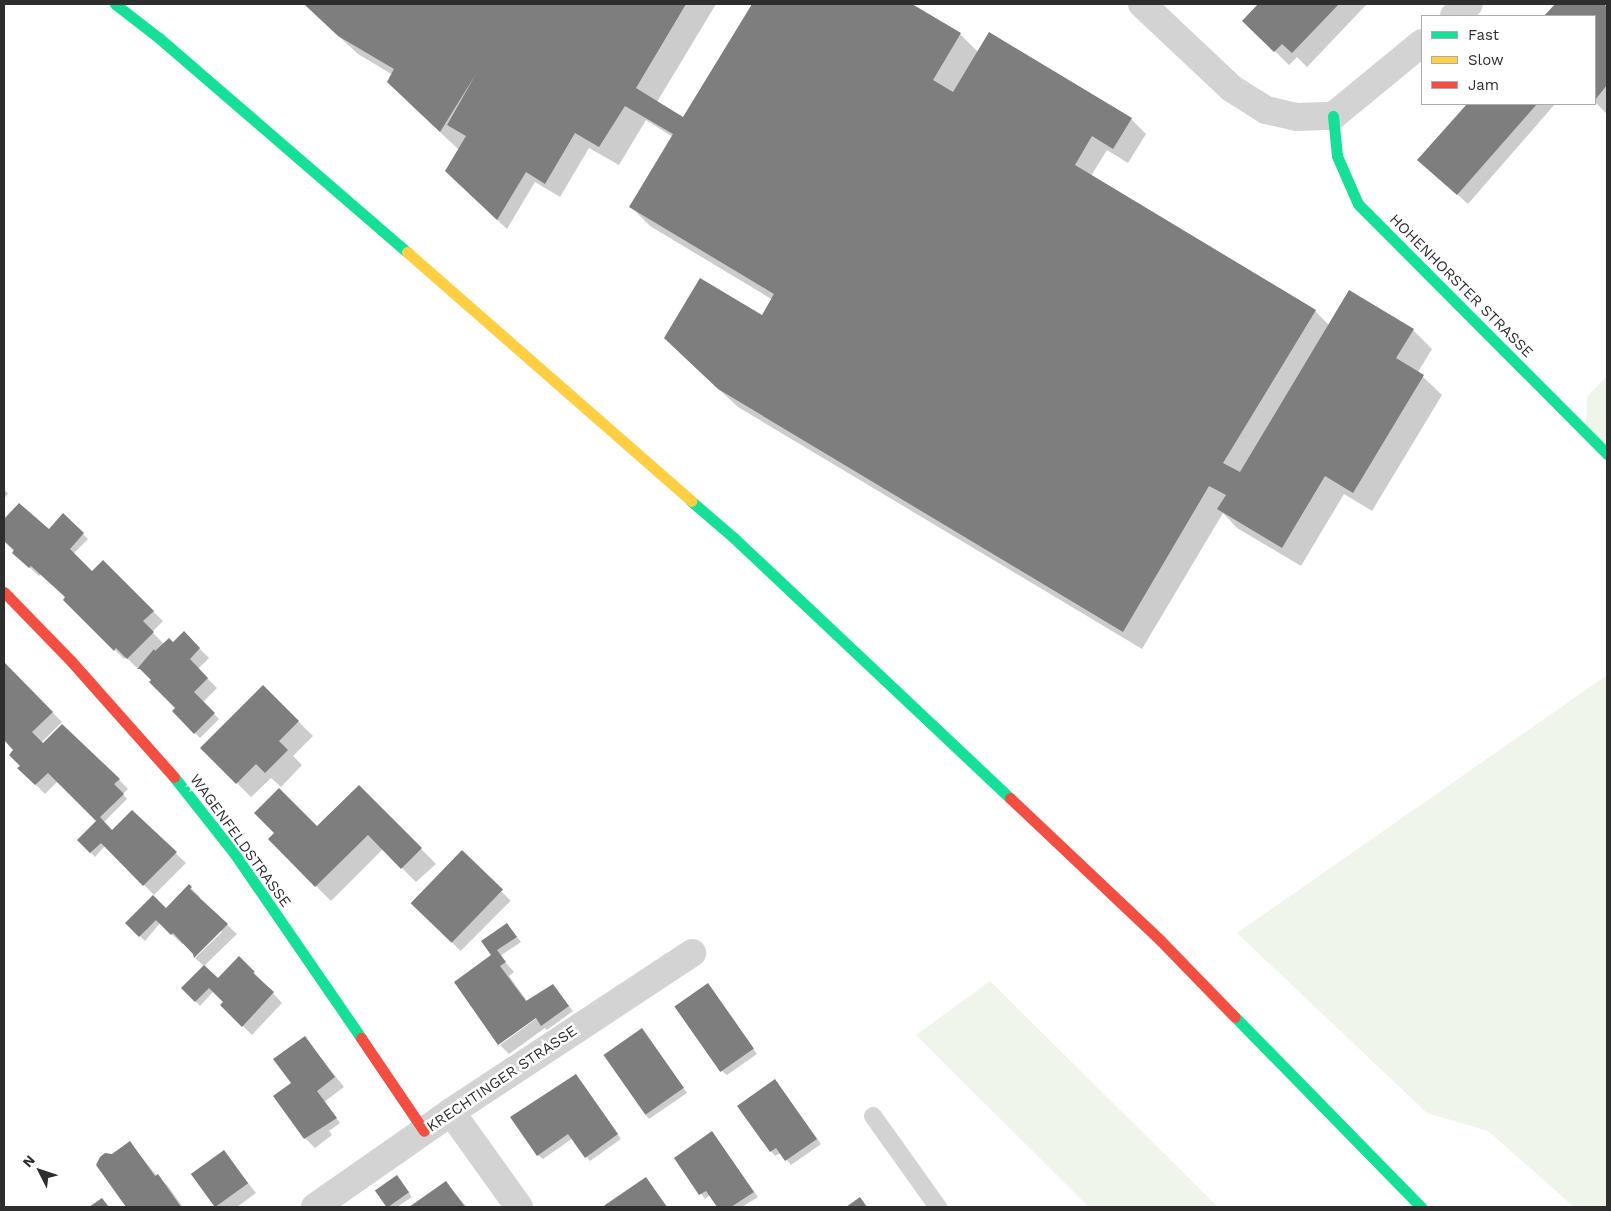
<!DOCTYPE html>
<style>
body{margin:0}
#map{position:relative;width:1611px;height:1211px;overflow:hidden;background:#fff;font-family:"Work Sans",sans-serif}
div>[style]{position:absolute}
.green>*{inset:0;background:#f0f5eb}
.shadow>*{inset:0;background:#0003;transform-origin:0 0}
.building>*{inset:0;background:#7e7e7e;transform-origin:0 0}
.lane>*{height:18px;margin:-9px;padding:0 9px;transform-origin:9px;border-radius:9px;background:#d3d3d3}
.street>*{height:28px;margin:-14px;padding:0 14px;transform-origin:14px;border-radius:14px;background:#d3d3d3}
.fast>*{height:11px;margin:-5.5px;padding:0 5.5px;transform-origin:5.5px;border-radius:5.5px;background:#16e098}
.slow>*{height:11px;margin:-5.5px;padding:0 5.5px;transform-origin:5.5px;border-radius:5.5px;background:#ffcf43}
.jam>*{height:11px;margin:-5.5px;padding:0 5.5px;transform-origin:5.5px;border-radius:5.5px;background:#f24e42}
span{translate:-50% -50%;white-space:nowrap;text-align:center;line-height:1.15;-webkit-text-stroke:5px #fff;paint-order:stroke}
.street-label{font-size:15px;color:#2e2e2e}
.frame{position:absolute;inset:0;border:5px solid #2e2e2e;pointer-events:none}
.legend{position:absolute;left:1421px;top:15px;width:175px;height:90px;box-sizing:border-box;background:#fff;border:1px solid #ababab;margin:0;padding:6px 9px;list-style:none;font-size:15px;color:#2e2e2e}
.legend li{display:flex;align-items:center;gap:10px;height:25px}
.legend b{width:25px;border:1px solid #ababab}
.north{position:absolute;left:15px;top:1146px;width:50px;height:50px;-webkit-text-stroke:4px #fff;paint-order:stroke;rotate:311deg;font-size:14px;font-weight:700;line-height:20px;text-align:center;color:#2e2e2e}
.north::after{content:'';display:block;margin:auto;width:18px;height:22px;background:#2e2e2e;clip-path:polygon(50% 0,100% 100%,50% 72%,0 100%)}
</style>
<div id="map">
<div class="green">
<div style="clip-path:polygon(1607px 376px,1607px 446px,1586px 426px,1587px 397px)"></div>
<div style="clip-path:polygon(1607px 675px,1607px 1207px,1574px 1207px,1488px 1131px,1427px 1113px,1237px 933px)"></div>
<div style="clip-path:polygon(990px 981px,1218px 1207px,1089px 1207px,916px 1035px)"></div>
</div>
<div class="shadow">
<div style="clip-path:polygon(304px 4px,716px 4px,657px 102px,684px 119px,753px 4px,909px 4px,960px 34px,978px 52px,1131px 119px,1146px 134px,1128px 163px,1107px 150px,1091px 176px,1315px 311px,1329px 325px,1413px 330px,1432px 349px,1418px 372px,1442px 395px,1372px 511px,1344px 494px,1301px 566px,1237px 528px,1223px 513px,1142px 649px,738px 407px,680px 353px,762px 317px,773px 300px,650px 226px,631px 207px,673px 137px,646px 120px,619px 165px,589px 148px,560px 197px,535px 182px,507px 229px,456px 181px,459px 150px,407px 101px,393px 75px,358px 54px)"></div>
<div style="clip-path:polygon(1260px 4px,1367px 4px,1307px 67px,1297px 57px,1289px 65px,1244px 21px)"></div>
<div style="clip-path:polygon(1557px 4px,1602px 4px,1607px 9px,1607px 114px,1595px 102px,1595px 16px,1546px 16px)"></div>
<div style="clip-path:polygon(1468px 104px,1555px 104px,1468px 204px,1419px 160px)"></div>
<div style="clip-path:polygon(4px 489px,8px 494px,4px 498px)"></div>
<div style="clip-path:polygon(19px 504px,49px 531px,63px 515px,88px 539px,73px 554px,92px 573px,103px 562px,163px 621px,152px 632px,164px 644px,173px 644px,184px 633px,209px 658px,198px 669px,217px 688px,203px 702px,219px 719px,200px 738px,174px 711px,177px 708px,139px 666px,137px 668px,126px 657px,124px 659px,65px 599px,67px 598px,41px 574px,39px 576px,24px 562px,4px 541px,4px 521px)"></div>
<div style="clip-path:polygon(4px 664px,62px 722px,41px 743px,104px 764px,128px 789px,123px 794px,127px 799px,103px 823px,112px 832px,132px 812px,186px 863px,154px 895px,105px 846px,95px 857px,78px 840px,97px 821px,58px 781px,45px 794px,19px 768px,21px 766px,16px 750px,4px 738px)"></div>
<div style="clip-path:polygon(263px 687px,313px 736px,293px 756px,302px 765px,281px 787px,271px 778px,251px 797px,202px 748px)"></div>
<div style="clip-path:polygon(359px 786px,436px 864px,416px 882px,383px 849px,331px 901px,269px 839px,317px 828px)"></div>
<div style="left:462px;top:852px;width:69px;height:71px;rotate:45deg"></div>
<div style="clip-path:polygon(189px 886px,200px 897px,199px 899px,237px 934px,204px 966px,195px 958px,222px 932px,220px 930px,182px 944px,160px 923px,145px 941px,127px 923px,166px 910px)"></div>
<div style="clip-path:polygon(507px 924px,521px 942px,500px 956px,514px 972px,509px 976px,527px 1001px,553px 986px,573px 1011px,547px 1030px,545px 1028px,509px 1054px,500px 1045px,537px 1018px,537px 1015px,498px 1044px,492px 955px)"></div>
<div style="clip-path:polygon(249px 967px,282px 1003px,252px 1035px,222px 1005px,225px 1002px,214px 991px,200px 1006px,183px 988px,217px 980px)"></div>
<div style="clip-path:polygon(712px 990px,757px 1054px,727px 1075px,722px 1071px)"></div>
<div style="clip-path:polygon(642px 1030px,687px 1093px,649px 1119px,645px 1114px)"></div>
<div style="clip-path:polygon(305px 1038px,344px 1087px,324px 1102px,340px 1123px,329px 1131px,332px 1135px,315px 1148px,305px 1138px,275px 1096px,292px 1083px)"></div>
<div style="clip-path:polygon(576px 1075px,621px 1139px,590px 1161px,573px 1138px,543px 1159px,538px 1155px)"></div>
<div style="clip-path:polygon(775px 1081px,821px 1144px,791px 1165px,781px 1153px,775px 1156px,771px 1151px)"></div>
<div style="clip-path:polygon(712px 1133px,758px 1197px,742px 1207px,719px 1207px,710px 1195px,705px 1199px,675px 1158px)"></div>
<div style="clip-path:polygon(130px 1143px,157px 1176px,167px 1185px,183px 1207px,127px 1207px,97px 1165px)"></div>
<div style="clip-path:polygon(224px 1152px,256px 1193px,237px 1207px,216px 1207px,193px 1175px)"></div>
<div style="clip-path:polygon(397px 1176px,412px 1197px,397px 1207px,389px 1207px)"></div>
<div style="clip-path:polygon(646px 1179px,667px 1207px,605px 1207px)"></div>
<div style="clip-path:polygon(446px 1183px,467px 1207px,411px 1207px)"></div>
</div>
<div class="building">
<div style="clip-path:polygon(304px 4px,686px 4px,636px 88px,683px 117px,752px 4px,912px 4px,961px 33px,933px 80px,953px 92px,989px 32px,1132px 118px,1113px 149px,1092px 136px,1075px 165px,1316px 310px,1223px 463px,1240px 472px,1349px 290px,1414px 329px,1396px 358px,1424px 375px,1353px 493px,1325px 476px,1282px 548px,1217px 509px,1226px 495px,1209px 486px,1123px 632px,718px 389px,664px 338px,700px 278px,762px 315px,774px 294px,629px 207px,673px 134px,625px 106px,599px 147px,575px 133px,545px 184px,526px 172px,497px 220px,445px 171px,466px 136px,447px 125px,476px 74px,440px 132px,387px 82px,394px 69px,338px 36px)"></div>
<div style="clip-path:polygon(1258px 4px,1339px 4px,1292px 53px,1282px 44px,1274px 52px,1242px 21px)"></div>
<div style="clip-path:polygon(1555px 4px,1604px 4px,1607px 7px,1607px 85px,1595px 100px,1595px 16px,1544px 16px)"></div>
<div style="clip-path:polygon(1467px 104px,1537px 104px,1457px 195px,1417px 160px)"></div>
<div style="clip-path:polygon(19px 503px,49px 529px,63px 513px,84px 533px,70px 549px,92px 571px,103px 560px,154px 611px,143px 621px,154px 632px,127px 659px,116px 648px,114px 651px,63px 600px,65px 597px,31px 566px,29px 568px,12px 553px,14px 550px,4px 541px,4px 519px)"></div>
<div style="clip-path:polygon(184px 631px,200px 648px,190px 659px,208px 678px,194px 692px,215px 713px,194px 734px,172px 711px,175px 708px,149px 682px,151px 680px,140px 669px,137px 669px,154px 649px,155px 651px,169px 638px,173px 642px)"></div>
<div style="clip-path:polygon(4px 662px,53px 712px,32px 732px,43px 743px,62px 724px,120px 779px,114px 784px,124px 794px,100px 817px,112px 830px,132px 810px,177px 852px,143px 886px,101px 843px,90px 853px,77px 840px,96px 821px,48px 773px,35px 785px,17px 768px,20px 766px,9px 755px,13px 750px,4px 740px)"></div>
<div style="clip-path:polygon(263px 685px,299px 721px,279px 741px,288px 750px,265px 773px,256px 764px,236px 784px,200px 748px)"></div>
<div style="clip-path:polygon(359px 785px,422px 848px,401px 869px,368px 835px,315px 887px,268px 839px,274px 833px,254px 813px,279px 788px,317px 826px)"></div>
<div style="left:462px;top:850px;width:57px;height:74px;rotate:44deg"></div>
<div style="clip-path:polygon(189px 884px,192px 887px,190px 889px,228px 924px,194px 958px,193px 954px,173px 933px,171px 935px,156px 920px,139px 937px,125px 923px,153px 895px,166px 908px)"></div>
<div style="clip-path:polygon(507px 923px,517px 937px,497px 950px,506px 962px,500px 966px,526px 1001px,553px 984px,569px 1006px,541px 1026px,536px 1018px,498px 1045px,454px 982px,491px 955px,481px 941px)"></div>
<div style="clip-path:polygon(239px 956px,255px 972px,253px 973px,274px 992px,242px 1027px,220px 1005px,223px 1002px,209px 988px,195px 1002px,181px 988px,204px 965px,218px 978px)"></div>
<div style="left:708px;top:983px;width:80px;height:41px;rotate:55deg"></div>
<div style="left:642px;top:1028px;width:73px;height:47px;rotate:55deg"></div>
<div style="clip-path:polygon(305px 1036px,335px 1077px,317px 1091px,337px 1118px,304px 1139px,273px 1096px,291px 1083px,273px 1059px)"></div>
<div style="clip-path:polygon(576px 1074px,618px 1134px,585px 1158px,568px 1134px,537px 1156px,510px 1117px)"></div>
<div style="clip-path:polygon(775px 1079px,817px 1139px,785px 1161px,776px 1148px,770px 1152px,737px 1106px)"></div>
<div style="clip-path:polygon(712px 1131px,754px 1192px,731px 1207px,717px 1207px,706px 1191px,699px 1195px,674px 1158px)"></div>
<div style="clip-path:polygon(130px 1141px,155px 1176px,158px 1174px,181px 1207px,126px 1207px,96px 1165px,100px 1157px,105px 1153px,112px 1154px)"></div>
<div style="left:224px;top:1150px;width:41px;height:41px;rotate:54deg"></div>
<div style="left:397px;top:1175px;width:21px;height:27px;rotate:55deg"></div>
<div style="clip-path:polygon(646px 1177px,667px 1207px,603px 1207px,605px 1205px)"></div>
<div style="clip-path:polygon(446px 1181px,465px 1207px,409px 1207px)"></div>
<div style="clip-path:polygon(860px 1197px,867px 1207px,846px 1207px)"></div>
<div style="clip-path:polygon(102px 1198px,109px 1207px,89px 1207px)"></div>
</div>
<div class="lane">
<div style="left:873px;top:1116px;width:112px;rotate:54.5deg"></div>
</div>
<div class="street">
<div style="left:1142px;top:4px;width:122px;rotate:43.3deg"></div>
<div style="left:1231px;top:88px;width:41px;rotate:32.2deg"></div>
<div style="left:1266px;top:110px;width:32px;rotate:13deg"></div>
<div style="left:1297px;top:117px;width:36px;rotate:-2deg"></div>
<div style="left:1333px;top:116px;width:115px;rotate:-39.4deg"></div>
<div style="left:1454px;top:16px;width:19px;rotate:-39deg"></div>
<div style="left:451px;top:1112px;width:117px;rotate:54.4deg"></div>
<div style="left:315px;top:1207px;width:166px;rotate:-34.9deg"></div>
<div style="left:451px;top:1112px;width:289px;rotate:-33.4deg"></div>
</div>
<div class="fast">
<div style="left:115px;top:4px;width:56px;rotate:37.7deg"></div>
<div style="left:159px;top:38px;width:328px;rotate:40.8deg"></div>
<div style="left:1333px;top:116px;width:40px;rotate:84.3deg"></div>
<div style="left:1337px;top:156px;width:52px;rotate:66.4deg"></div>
<div style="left:1358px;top:204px;width:353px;rotate:45.1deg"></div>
<div style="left:691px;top:501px;width:57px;rotate:40.7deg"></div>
<div style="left:734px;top:538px;width:379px;rotate:43.3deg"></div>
<div style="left:174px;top:777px;width:97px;rotate:51.7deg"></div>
<div style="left:234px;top:853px;width:224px;rotate:55.5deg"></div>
<div style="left:1235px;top:1017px;width:266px;rotate:45.6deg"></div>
</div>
<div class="slow">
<div style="left:407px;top:252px;width:378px;rotate:41.2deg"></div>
</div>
<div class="jam">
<div style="left:4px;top:592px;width:96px;rotate:45.8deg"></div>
<div style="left:71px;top:661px;width:155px;rotate:48.4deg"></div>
<div style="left:1010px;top:798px;width:207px;rotate:43.4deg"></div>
<div style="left:1160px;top:940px;width:107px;rotate:45.8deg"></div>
<div style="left:361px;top:1038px;width:112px;rotate:55.9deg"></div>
</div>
<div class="street-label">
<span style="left:1461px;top:286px;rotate:45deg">HOHENHORSTER STRASSE</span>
<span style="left:240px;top:841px;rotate:54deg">WAGENFELDSTRASSE</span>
<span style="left:502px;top:1079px;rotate:-34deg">KRECHTINGER STRASSE</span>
</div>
<div class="frame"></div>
<ul class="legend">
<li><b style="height:6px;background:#16e098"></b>Fast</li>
<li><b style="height:6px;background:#ffcf43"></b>Slow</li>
<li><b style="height:6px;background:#f24e42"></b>Jam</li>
</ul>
<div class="north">N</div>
</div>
